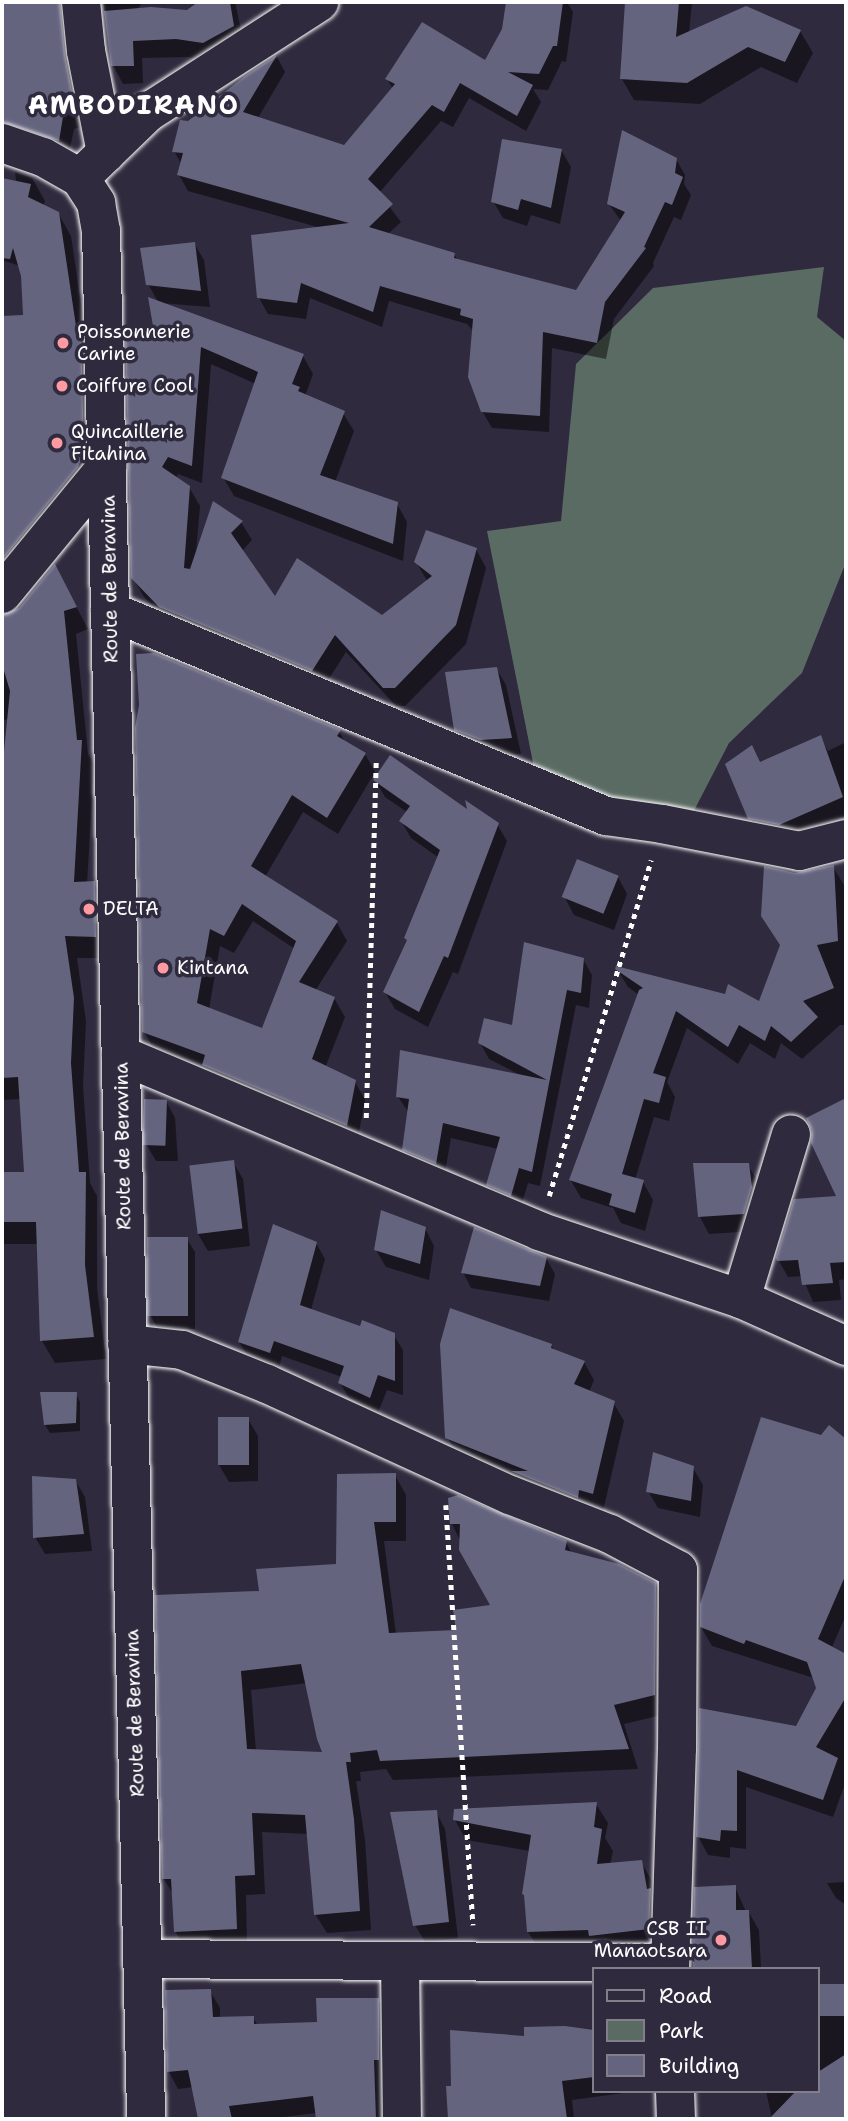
<!DOCTYPE html>
<style>
body{margin:0}
#map{position:relative;width:848px;height:2121px;overflow:hidden;background:#2f2a3d;font-family:"Shantell Sans",sans-serif}
div>[style]{position:absolute}
.green>*{inset:0;background:#5a6b63}
.shadow>*{inset:0;background:#0007}
.building>*{inset:0;background:#65647f;transform-origin:0 0}
.path>*{height:4.5px;margin-top:-2.25px;transform-origin:0;background:repeating-linear-gradient(90deg,#fff 0 5px,transparent 0 10px)}
.roads{filter:drop-shadow(0 0 2px #fff) drop-shadow(0 0 2px #fff)}
.minor>*{height:38px;margin:-19px;padding:0 19px;transform-origin:19px;border-radius:19px;background:#2f2a3d}
.dots>*{width:19px;height:19px;translate:-50% -50%;box-sizing:border-box;border:4px solid #2f2a3d;border-radius:50%}
span{translate:-50% -50%;white-space:nowrap;text-align:center;line-height:1.15;-webkit-text-stroke:7px #2f2a3d;paint-order:stroke}
.poi-label{font-size:19px;color:#fff}
.left{translate:0 -50%;text-align:left}
.right{translate:-100% -50%;text-align:right}
.street-label{font-size:19px;color:#fff}
.district-label{font-size:26px;color:#fff;font-weight:700;letter-spacing:2px}
.frame{position:absolute;inset:0;border:4px solid #fff;pointer-events:none}
.legend{position:absolute;left:592px;top:1967px;width:228px;height:126px;box-sizing:border-box;background:#2f2a3d;border:2px solid #827f8b;margin:0;padding:9px 12px;list-style:none;font-size:21px;color:#fff}
.legend li{display:flex;align-items:center;gap:14px;height:35px}
.legend b{width:35px;border:2px solid #827f8b}
</style>
<div id="map">
<div class="green">
<div style="clip-path:polygon(824px 267px,817px 317px,846px 341px,846px 562px,802px 673px,729px 743px,684px 830px,538px 788px,487px 531px,561px 521px,576px 364px,653px 288px)"></div>
</div>
<div class="shadow">
<div style="clip-path:polygon(2px 2px,80px 2px,84px 126px,74px 129px,68px 158px,2px 130px)"></div>
<div style="clip-path:polygon(103px 2px,143px 2px,138px 8px,187px 12px,201px 2px,235px 2px,244px 44px,214px 61px,187px 57px,142px 58px,143px 83px,123px 84px,113px 65px)"></div>
<div style="clip-path:polygon(508px 2px,567px 2px,573px 12px,566px 62px,562px 61px,548px 90px,533px 89px,541px 102px,526px 131px,469px 98px,453px 127px,441px 121px,379px 193px,401px 222px,388px 234px,454px 254px,458px 261px,577px 292px,621px 221px,609px 204px,676px 159px,685px 175px,684px 184px,691px 195px,681px 220px,674px 217px,653px 263px,654px 266px,614px 319px,606px 359px,552px 348px,549px 432px,492px 428px,482px 411px,474px 332px,467px 324px,389px 301px,382px 327px,310px 298px,306px 319px,268px 314px,259px 298px,321px 228px,188px 191px,179px 175px,182px 165px,174px 151px,189px 123px,246px 77px,277px 57px,285px 72px,258px 118px,345px 147px,393px 89px,387px 79px,486px 63px,503px 30px)"></div>
<div style="clip-path:polygon(627px 2px,692px 2px,689px 33px,800px 31px,813px 53px,797px 83px,761px 67px,700px 104px,634px 100px,622px 79px)"></div>
<div style="clip-path:polygon(561px 150px,571px 167px,560px 224px,531px 215px,527px 226px,503px 218px,493px 201px)"></div>
<div style="clip-path:polygon(15px 172px,32px 178px,45px 201px,43px 206px,58px 213px,71px 236px,86px 337px,96px 476px,2px 597px,2px 318px,25px 316px,20px 266px,2px 260px,2px 182px,17px 187px)"></div>
<div style="clip-path:polygon(194px 243px,204px 260px,210px 307px,160px 303px,303px 356px,313px 374px,305px 396px,343px 413px,354px 431px,335px 482px,397px 504px,407px 522px,403px 561px,234px 496px,223px 477px,256px 384px,211px 364px,202px 483px,178px 474px,176px 478px,189px 487px,200px 506px,196px 552px,241px 522px,252px 540px,242px 551px,275px 599px,382px 617px,428px 582px,416px 562px,476px 549px,486px 568px,466px 644px,405px 706px,396px 706px,346px 652px,323px 688px,171px 626px,144px 597px,133px 578px,158px 302px,148px 284px)"></div>
<div style="clip-path:polygon(67px 589px,88px 629px,76px 634px,88px 754px,94px 764px,87px 884px,94px 883px,106px 905px,108px 958px,77px 958px,86px 1021px,83px 1086px,90px 1183px,97px 1196px,97px 1288px,106px 1359px,55px 1363px,42px 1341px,39px 1244px,2px 1244px,2px 1174px,26px 1174px,21px 1099px,2px 1100px,2px 774px,6px 774px,10px 718px,2px 721px,2px 617px,10px 616px)"></div>
<div style="clip-path:polygon(496px 668px,506px 685px,521px 754px,491px 757px,466px 746px,456px 729px)"></div>
<div style="clip-path:polygon(evenodd,136px 728px,339px 731px,346px 744px,365px 754px,375px 772px,338px 834px,303px 812px,265px 877px,337px 923px,347px 941px,315px 991px,334px 998px,345px 1017px,325px 1068px,355px 1082px,365px 1100px,357px 1143px,214px 1083px,206px 1069px,154px 1050px,144px 1031px,136px 728px,253px 921px,295px 949px,263px 1030px,209px 1009px,220px 946px,234px 953px,253px 921px)"></div>
<div style="clip-path:polygon(820px 737px,828px 751px,846px 742px,846px 816px,789px 841px,760px 835px,750px 818px,760px 764px)"></div>
<div style="clip-path:polygon(375px 780px,497px 824px,507px 841px,458px 974px,453px 972px,428px 1027px,395px 1009px,385px 992px,408px 942px,406px 938px,439px 858px,411px 838px,401px 821px,407px 812px,385px 797px)"></div>
<div style="clip-path:polygon(833px 867px,844px 885px,846px 1025px,840px 1025px,802px 1059px,781px 1043px,775px 1059px,750px 1043px,738px 1064px,687px 1028px,667px 1082px,675px 1097px,669px 1121px,654px 1117px,635px 1180px,643px 1182px,653px 1200px,645px 1231px,621px 1223px,613px 1208px,581px 1198px,570px 1179px,639px 995px,628px 987px,617px 969px,760px 1003px,781px 946px,795px 874px)"></div>
<div style="clip-path:polygon(618px 877px,627px 894px,614px 930px,574px 915px,565px 898px)"></div>
<div style="clip-path:polygon(583px 959px,592px 975px,589px 1008px,576px 1005px,540px 1186px,528px 1183px,520px 1210px,497px 1200px,488px 1185px,498px 1149px,451px 1138px,444px 1178px,413px 1165px,404px 1149px,409px 1113px,398px 1097px,520px 1075px,489px 1059px,480px 1043px,513px 1027px)"></div>
<div style="clip-path:polygon(166px 1101px,175px 1118px,178px 1161px,156px 1161px,146px 1144px)"></div>
<div style="clip-path:polygon(834px 1106px,846px 1109px,846px 1279px,839px 1280px,841px 1300px,813px 1302px,802px 1276px,788px 1277px,779px 1261px,839px 1198px)"></div>
<div style="clip-path:polygon(233px 1162px,243px 1179px,250px 1246px,208px 1251px,198px 1234px)"></div>
<div style="clip-path:polygon(748px 1165px,758px 1182px,753px 1231px,709px 1234px,700px 1217px)"></div>
<div style="clip-path:polygon(425px 1228px,434px 1246px,429px 1280px,386px 1267px,376px 1250px)"></div>
<div style="clip-path:polygon(187px 1239px,195px 1252px,195px 1329px,158px 1329px,150px 1315px)"></div>
<div style="clip-path:polygon(316px 1243px,325px 1259px,311px 1310px,361px 1328px,393px 1334px,403px 1350px,403px 1395px,387px 1390px,378px 1413px,349px 1398px,340px 1383px,342px 1377px,282px 1356px,279px 1368px,249px 1358px,239px 1342px)"></div>
<div style="clip-path:polygon(546px 1258px,555px 1274px,549px 1301px,471px 1288px,463px 1272px)"></div>
<div style="clip-path:polygon(551px 1345px,555px 1351px,584px 1362px,594px 1380px,589px 1392px,613px 1402px,624px 1421px,603px 1511px,458px 1456px,447px 1437px)"></div>
<div style="clip-path:polygon(42px 1394px,76px 1394px,80px 1402px,80px 1431px,50px 1433px,45px 1425px)"></div>
<div style="clip-path:polygon(248px 1419px,258px 1436px,258px 1481px,229px 1482px,219px 1465px,219px 1420px)"></div>
<div style="clip-path:polygon(829px 1427px,846px 1441px,846px 1615px,832px 1647px,846px 1656px,846px 1781px,833px 1817px,746px 1787px,746px 1849px,730px 1847px,730px 1858px,708px 1855px,698px 1836px,701px 1710px,797px 1728px,817px 1688px,814px 1678px,712px 1646px,701px 1627px)"></div>
<div style="clip-path:polygon(693px 1468px,703px 1485px,700px 1517px,658px 1508px,648px 1491px)"></div>
<div style="clip-path:polygon(evenodd,395px 1475px,406px 1495px,406px 1541px,384px 1541px,396px 1634px,457px 1631px,492px 1606px,452px 1524px,450px 1499px,566px 1542px,572px 1554px,655px 1584px,666px 1604px,666px 1714px,624px 1724px,638px 1769px,393px 1780px,386px 1769px,360px 1772px,361px 1781px,356px 1781px,365px 1840px,371px 1930px,327px 1933px,315px 1914px,309px 1834px,262px 1832px,265px 1894px,246px 1895px,247px 1948px,187px 1951px,175px 1931px,174px 1896px,164px 1879px,261px 1593px,338px 1565px,395px 1475px,307px 1683px,325px 1754px,256px 1751px,251px 1690px,307px 1683px)"></div>
<div style="clip-path:polygon(75px 1480px,85px 1497px,92px 1551px,45px 1554px,35px 1537px)"></div>
<div style="clip-path:polygon(596px 1804px,608px 1823px,605px 1838px,613px 1851px,610px 1865px,641px 1862px,652px 1881px,660px 1948px,540px 1951px,528px 1932px,530px 1851px,466px 1840px,455px 1820px)"></div>
<div style="clip-path:polygon(436px 1812px,445px 1829px,458px 1938px,425px 1942px,415px 1925px)"></div>
<div style="clip-path:polygon(846px 1882px,846px 1905px,836px 1898px,827px 1883px)"></div>
<div style="clip-path:polygon(735px 1887px,746px 1912px,748px 1911px,759px 1930px,761px 1969px,696px 1969px)"></div>
<div style="clip-path:polygon(846px 1986px,846px 2119px,772px 2119px,766px 2091px,818px 2091px,818px 1987px)"></div>
<div style="clip-path:polygon(210px 1991px,220px 2008px,220px 2018px,253px 2017px,258px 2026px,319px 2024px,378px 2000px,387px 2016px,384px 2119px,317px 2119px,317px 2113px,266px 2119px,199px 2119px,193px 2087px,178px 2089px,169px 2072px)"></div>
<div style="clip-path:polygon(565px 2028px,594px 2031px,594px 2091px,671px 2093px,624px 2093px,572px 2100px,574px 2119px,450px 2119px,448px 2088px,453px 2088px,526px 2038px)"></div>
</div>
<div class="building">
<div style="clip-path:polygon(2px 2px,60px 2px,65px 55px,75px 108px,64px 111px,59px 141px,2px 122px)"></div>
<div style="clip-path:polygon(198px 2px,230px 2px,234px 26px,203px 43px,176px 39px,133px 41px,134px 66px,111px 66px,104px 11px,151px 7px,187px 10px)"></div>
<div style="clip-path:polygon(506px 2px,563px 2px,557px 46px,553px 46px,539px 74px,508px 72px,533px 85px,517px 116px,460px 83px,444px 112px,432px 105px,368px 179px,393px 204px,369px 227px,455px 253px,454px 258px,576px 290px,625px 212px,607px 204px,622px 130px,677px 158px,675px 173px,683px 177px,672px 205px,665px 202px,644px 247px,646px 248px,605px 302px,597px 343px,543px 332px,540px 416px,481px 412px,468px 377px,473px 319px,460px 315px,461px 309px,380px 286px,373px 312px,301px 283px,297px 303px,257px 298px,251px 235px,349px 223px,177px 175px,183px 153px,172px 152px,180px 120px,188px 121px,245px 76px,277px 55px,243px 112px,344px 145px,395px 84px,385px 79px,422px 22px,485px 60px,502px 29px)"></div>
<div style="clip-path:polygon(625px 2px,679px 2px,676px 37px,746px 6px,801px 30px,785px 62px,748px 47px,687px 83px,620px 79px)"></div>
<div style="clip-path:polygon(502px 139px,562px 149px,551px 208px,521px 199px,518px 210px,491px 202px)"></div>
<div style="clip-path:polygon(2px 178px,31px 184px,28px 197px,59px 212px,76px 326px,81px 326px,84px 453px,78px 467px,2px 560px,2px 316px,23px 315px,21px 276px,13px 248px,10px 259px,2px 258px)"></div>
<div style="clip-path:polygon(195px 242px,201px 291px,146px 285px,140px 248px)"></div>
<div style="clip-path:polygon(148px 297px,304px 354px,292px 384px,300px 387px,298px 391px,345px 411px,320px 475px,398px 502px,393px 544px,221px 478px,258px 372px,201px 347px,192px 466px,168px 457px,162px 467px,190px 486px,184px 568px,190px 569px,213px 501px,243px 521px,231px 533px,275px 596px,297px 558px,382px 615px,432px 576px,414px 562px,426px 530px,477px 548px,456px 625px,395px 688px,383px 688px,335px 635px,312px 671px,159px 607px,131px 578px,125px 326px,153px 326px)"></div>
<div style="clip-path:polygon(55px 564px,77px 607px,64px 611px,77px 740px,82px 740px,74px 882px,95px 881px,96px 937px,65px 936px,74px 998px,71px 1063px,79px 1172px,86px 1172px,85px 1265px,94px 1337px,40px 1341px,36px 1222px,2px 1222px,2px 1172px,24px 1172px,18px 1077px,2px 1078px,2px 772px,10px 691px,2px 664px,2px 615px,19px 608px)"></div>
<div style="clip-path:polygon(evenodd,154px 653px,341px 730px,337px 736px,366px 753px,327px 818px,292px 795px,251px 866px,338px 921px,299px 982px,335px 997px,312px 1059px,356px 1080px,347px 1126px,202px 1065px,205px 1055px,142px 1032px,135px 728px,139px 705px,136px 654px,154px 653px,242px 904px,296px 941px,262px 1028px,197px 1003px,210px 929px,224px 936px,242px 904px)"></div>
<div style="clip-path:polygon(497px 667px,512px 738px,480px 740px,454px 730px,445px 672px)"></div>
<div style="clip-path:polygon(821px 735px,843px 797px,779px 825px,748px 819px,725px 764px,752px 745px,760px 762px)"></div>
<div style="clip-path:polygon(390px 755px,467px 809px,465px 800px,499px 823px,448px 958px,444px 956px,419px 1012px,383px 992px,407px 940px,404px 938px,440px 850px,399px 821px,410px 806px,373px 780px)"></div>
<div style="left:577px;top:859px;width:45px;height:41px;rotate:22deg"></div>
<div style="clip-path:polygon(834px 865px,838px 941px,817px 945px,834px 988px,803px 1001px,818px 1017px,791px 1042px,771px 1026px,765px 1041px,739px 1025px,728px 1047px,676px 1011px,653px 1073px,666px 1077px,659px 1103px,644px 1099px,622px 1174px,644px 1180px,635px 1213px,609px 1205px,612px 1194px,569px 1180px,639px 990px,643px 988px,615px 969px,616px 966px,725px 994px,728px 984px,759px 1001px,780px 945px,761px 916px,764px 866px,795px 873px)"></div>
<div style="clip-path:polygon(524px 942px,584px 958px,581px 993px,567px 990px,532px 1172px,519px 1168px,511px 1196px,486px 1185px,500px 1137px,443px 1123px,436px 1164px,402px 1150px,409px 1099px,396px 1097px,400px 1050px,547px 1080px,478px 1043px,484px 1018px,512px 1025px)"></div>
<div style="clip-path:polygon(846px 1098px,846px 1262px,830px 1263px,833px 1283px,802px 1285px,798px 1260px,777px 1261px,776px 1258px,794px 1199px,836px 1196px,811px 1143px,812px 1130px,806px 1118px)"></div>
<div style="left:144px;top:1099px;width:23px;height:46px;rotate:2deg"></div>
<div style="left:234px;top:1160px;width:69px;height:45px;rotate:83deg"></div>
<div style="clip-path:polygon(693px 1163px,749px 1163px,752px 1187px,744px 1214px,698px 1217px)"></div>
<div style="clip-path:polygon(381px 1210px,426px 1227px,420px 1264px,374px 1250px)"></div>
<div style="clip-path:polygon(273px 1224px,317px 1242px,300px 1305px,360px 1326px,362px 1320px,395px 1333px,395px 1381px,378px 1375px,370px 1398px,338px 1383px,344px 1366px,274px 1341px,270px 1353px,238px 1342px)"></div>
<div style="clip-path:polygon(474px 1227px,547px 1257px,540px 1286px,461px 1273px)"></div>
<div style="left:147px;top:1237px;width:41px;height:79px"></div>
<div style="clip-path:polygon(450px 1308px,552px 1344px,551px 1348px,585px 1361px,574px 1384px,615px 1401px,593px 1494px,579px 1490px,578px 1498px,511px 1471px,528px 1471px,445px 1438px,440px 1344px)"></div>
<div style="clip-path:polygon(40px 1392px,77px 1392px,76px 1423px,44px 1425px)"></div>
<div style="left:249px;top:1417px;width:48px;height:31px;rotate:90deg"></div>
<div style="clip-path:polygon(761px 1417px,821px 1435px,829px 1425px,846px 1439px,846px 1574px,818px 1639px,846px 1654px,846px 1697px,816px 1747px,838px 1758px,823px 1800px,737px 1770px,737px 1831px,721px 1830px,720px 1841px,696px 1837px,699px 1708px,796px 1726px,816px 1688px,807px 1662px,746px 1640px,744px 1644px,700px 1627px,700px 1604px)"></div>
<div style="clip-path:polygon(653px 1452px,694px 1466px,691px 1501px,646px 1492px)"></div>
<div style="clip-path:polygon(evenodd,396px 1473px,396px 1522px,374px 1522px,389px 1633px,456px 1630px,453px 1610px,490px 1605px,459px 1550px,460px 1524px,450px 1524px,448px 1498px,458px 1495px,567px 1541px,565px 1550px,619px 1564px,656px 1583px,655px 1695px,614px 1705px,629px 1749px,380px 1761px,377px 1750px,350px 1753px,351px 1762px,346px 1762px,354px 1819px,360px 1911px,314px 1915px,305px 1815px,252px 1813px,255px 1875px,235px 1876px,237px 1929px,174px 1932px,171px 1879px,162px 1879px,155px 1595px,259px 1591px,256px 1569px,336px 1564px,337px 1474px,396px 1473px,301px 1664px,317px 1739px,322px 1752px,247px 1749px,241px 1671px,301px 1664px)"></div>
<div style="clip-path:polygon(32px 1476px,76px 1479px,84px 1534px,33px 1538px)"></div>
<div style="clip-path:polygon(597px 1802px,594px 1827px,602px 1829px,597px 1864px,642px 1860px,647px 1889px,651px 1888px,649px 1929px,589px 1936px,588px 1930px,527px 1932px,524px 1895px,522px 1894px,531px 1835px,453px 1820px,454px 1809px)"></div>
<div style="clip-path:polygon(437px 1810px,449px 1922px,413px 1926px,390px 1812px)"></div>
<div style="clip-path:polygon(736px 1885px,736px 1910px,749px 1910px,752px 1969px,693px 1969px,694px 1887px)"></div>
<div style="left:846px;top:1984px;width:32px;height:28px;rotate:90deg"></div>
<div style="clip-path:polygon(211px 1989px,213px 2017px,254px 2016px,254px 2024px,317px 2022px,316px 1998px,379px 1998px,379px 2060px,374px 2060px,376px 2119px,316px 2119px,313px 2096px,229px 2106px,232px 2119px,198px 2119px,188px 2070px,167px 2072px,165px 1990px)"></div>
<div style="clip-path:polygon(565px 2026px,594px 2030px,594px 2077px,562px 2081px,567px 2119px,448px 2119px,446px 2086px,451px 2086px,450px 2030px,524px 2036px,524px 2027px)"></div>
<div style="clip-path:polygon(846px 2054px,846px 2119px,769px 2119px,796px 2091px,818px 2091px,818px 2072px)"></div>
</div>
<div class="path">
<div style="left:366px;top:1118px;width:359px;rotate:-88.4deg"></div>
<div style="left:549px;top:1196px;width:351px;rotate:-73.1deg"></div>
<div style="left:446px;top:1505px;width:421px;rotate:86.3deg"></div>
</div>
<div class="roads">
<div class="minor">
<div style="left:81px;top:2px;width:49px;rotate:84.2deg"></div>
<div style="left:86px;top:51px;width:104px;rotate:78.9deg"></div>
<div style="left:2px;top:143px;width:43px;rotate:18.9deg"></div>
<div style="left:43px;top:157px;width:43px;rotate:29.6deg"></div>
<div style="left:80px;top:178px;width:30px;rotate:57deg"></div>
<div style="left:96px;top:203px;width:28px;rotate:80deg"></div>
<div style="left:101px;top:231px;width:1889px;rotate:88.63deg"></div>
<div style="left:80px;top:178px;width:93px;rotate:-44.1deg"></div>
<div style="left:147px;top:113px;width:205px;rotate:-32.8deg"></div>
<div style="left:2px;top:594px;width:166px;rotate:-50.6deg"></div>
<div style="left:110px;top:611px;width:537px;rotate:22.46deg"></div>
<div style="left:606px;top:816px;width:57px;rotate:8.1deg"></div>
<div style="left:662px;top:824px;width:140px;rotate:11.1deg"></div>
<div style="left:799px;top:851px;width:49px;rotate:-14.3deg"></div>
<div style="left:121px;top:1055px;width:454px;rotate:22.8deg"></div>
<div style="left:539px;top:1231px;width:213px;rotate:18.6deg"></div>
<div style="left:741px;top:1299px;width:115px;rotate:24.1deg"></div>
<div style="left:741px;top:1299px;width:172px;rotate:-73.1deg"></div>
<div style="left:127px;top:1344px;width:55px;rotate:6.2deg"></div>
<div style="left:182px;top:1350px;width:92px;rotate:21.8deg"></div>
<div style="left:267px;top:1384px;width:267px;rotate:24.6deg"></div>
<div style="left:510px;top:1495px;width:107px;rotate:21.3deg"></div>
<div style="left:610px;top:1534px;width:77px;rotate:27.9deg"></div>
<div style="left:678px;top:1570px;width:178px;rotate:90.3deg"></div>
<div style="left:677px;top:1748px;width:221px;rotate:91.8deg"></div>
<div style="left:142px;top:1959px;width:528px;rotate:0.43deg"></div>
<div style="left:400px;top:1961px;width:158px;rotate:89.3deg"></div>
<div style="left:675px;top:2091px;width:28px;rotate:88deg"></div>
</div>
</div>
<div class="dots">
<div style="left:63px;top:343px;background:#ff9aa2"></div>
<div style="left:62px;top:386px;background:#ff9aa2"></div>
<div style="left:57px;top:443px;background:#ff9aa2"></div>
<div style="left:89px;top:909px;background:#ff9aa2"></div>
<div style="left:163px;top:968px;background:#ff9aa2"></div>
<div style="left:721px;top:1940px;background:#ff9aa2"></div>
</div>
<div class="poi-label">
<span class="left" style="left:77px;top:343px">Poissonnerie<br>Carine</span>
<span class="left" style="left:76px;top:386px">Coiffure Cool</span>
<span class="left" style="left:71px;top:443px">Quincaillerie<br>Fitahina</span>
<span class="left" style="left:103px;top:909px">DELTA</span>
<span class="left" style="left:177px;top:968px">Kintana</span>
<span class="right" style="left:707px;top:1940px">CSB II<br>Manaotsara</span>
</div>
<div class="street-label">
<span style="left:110px;top:579px;rotate:-91deg">Route de Beravina</span>
<span style="left:123px;top:1146px;rotate:-91deg">Route de Beravina</span>
<span style="left:135px;top:1713px;rotate:-92deg">Route de Beravina</span>
</div>
<div class="district-label">
<span style="left:134px;top:105px">AMBODIRANO</span>
</div>
<div class="frame"></div>
<ul class="legend">
<li><b style="height:9px;background:#2f2a3d"></b>Road</li>
<li><b style="height:19px;background:#5a6b63"></b>Park</li>
<li><b style="height:19px;background:#65647f"></b>Building</li>
</ul>
</div>
